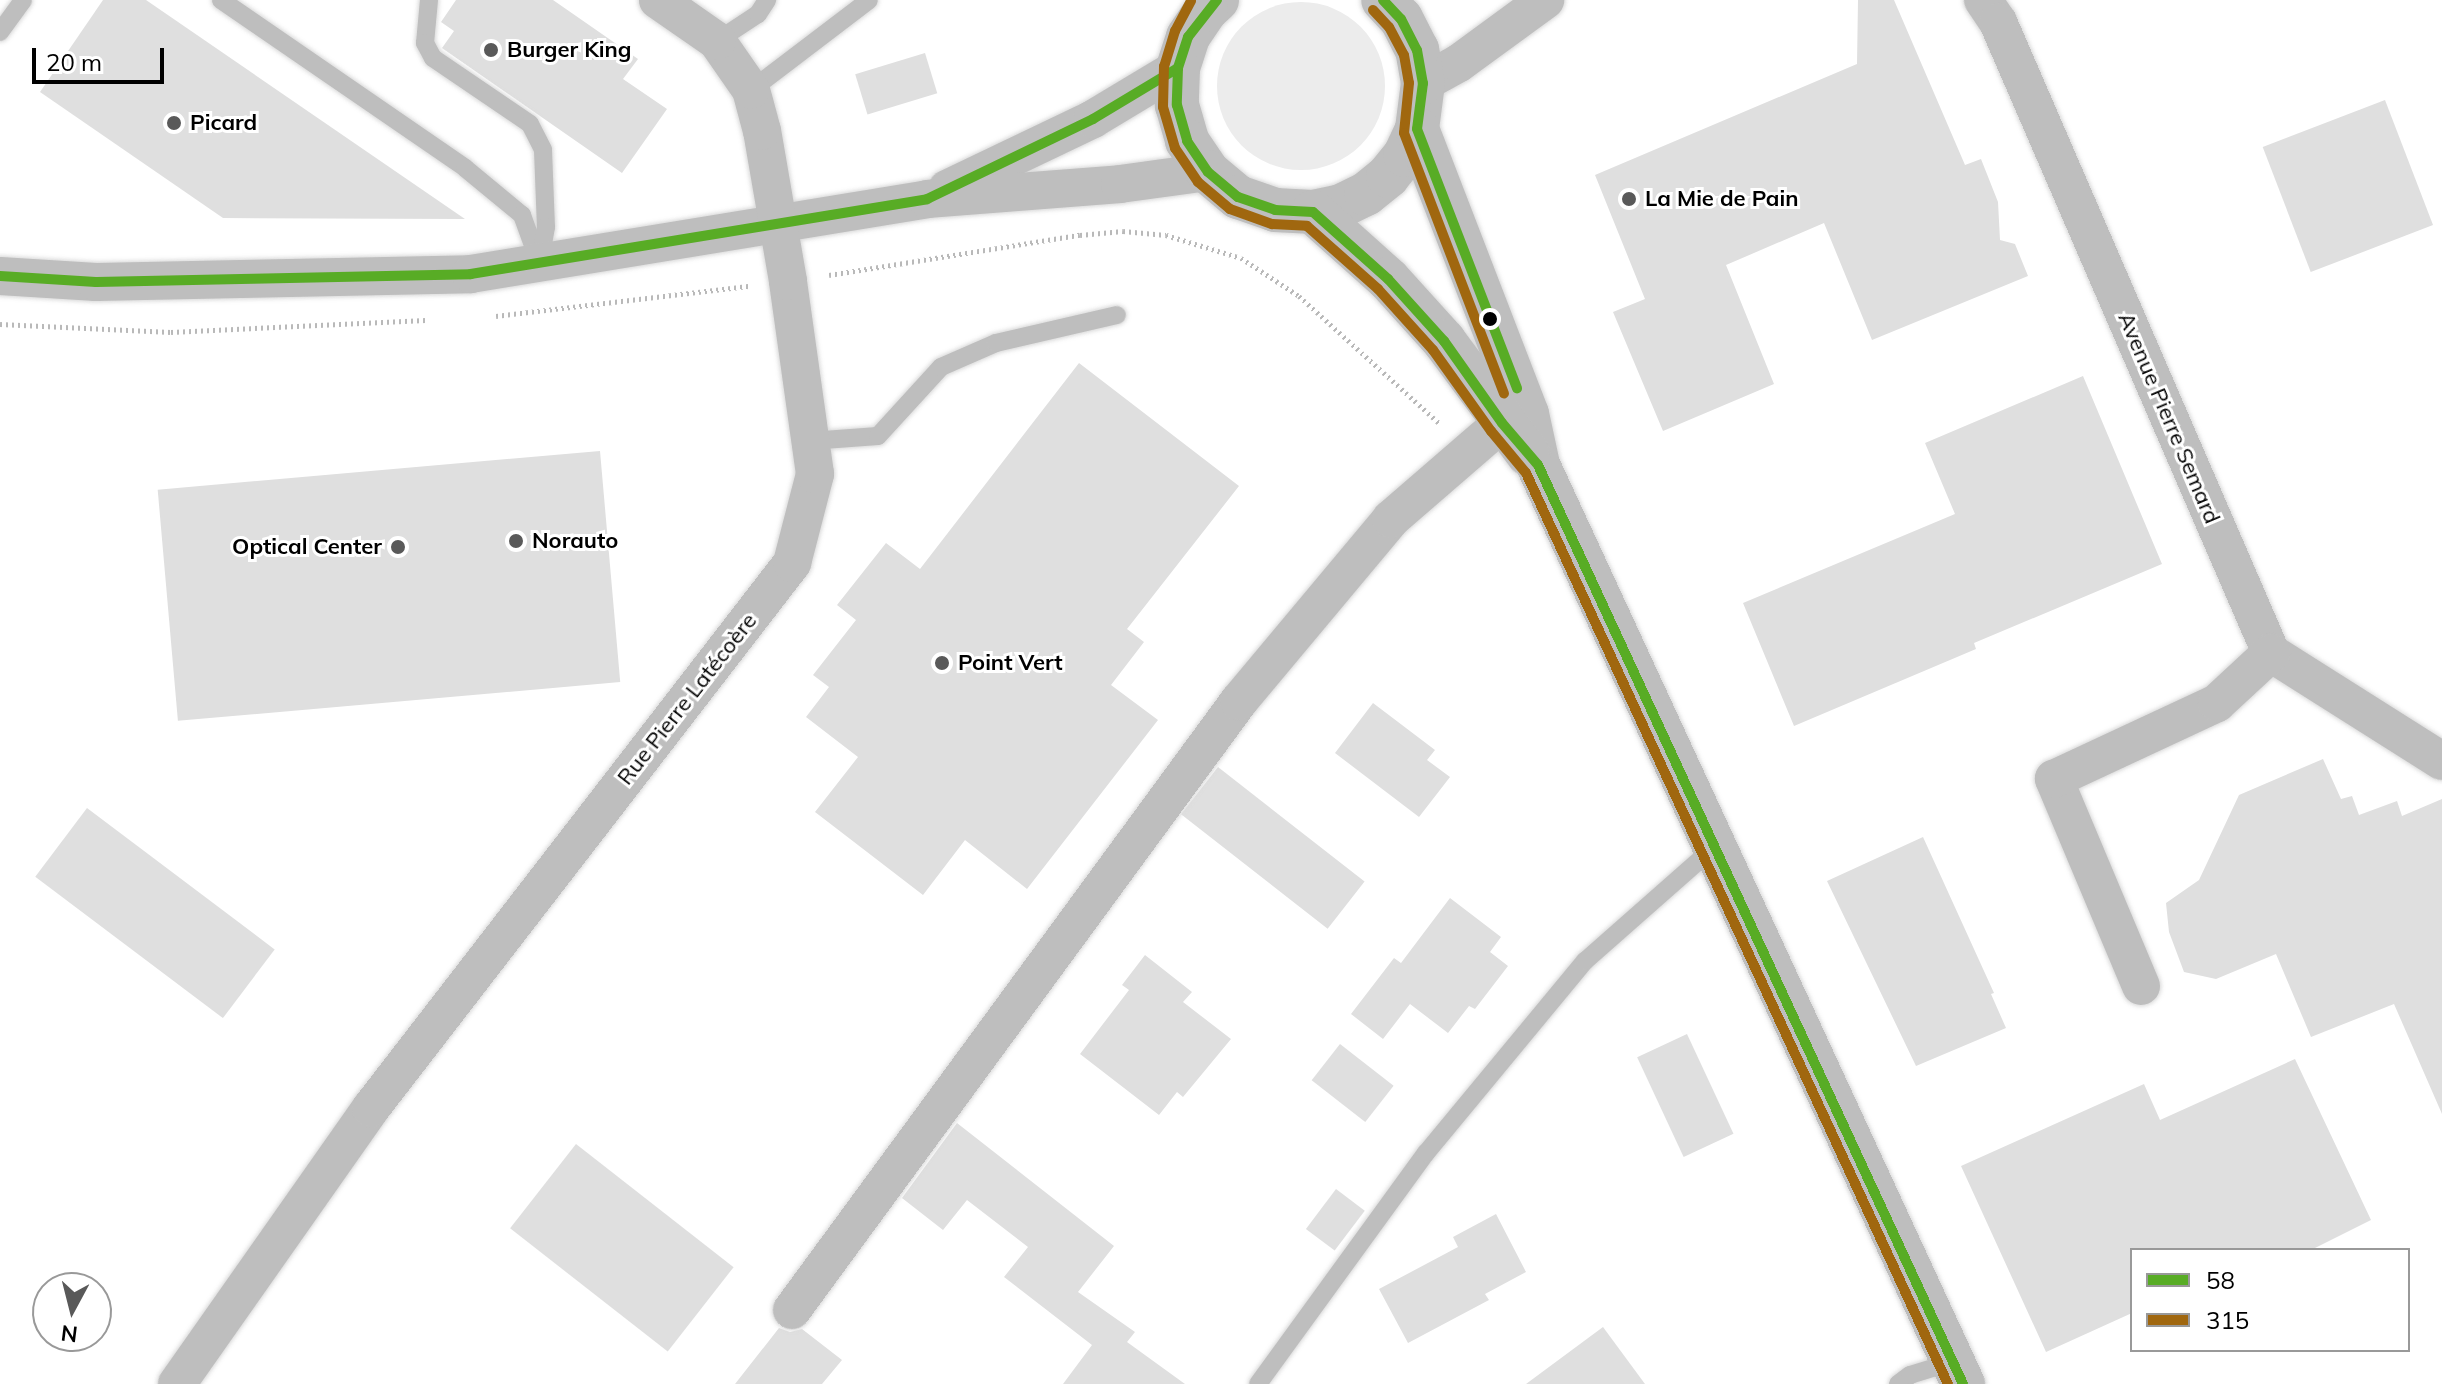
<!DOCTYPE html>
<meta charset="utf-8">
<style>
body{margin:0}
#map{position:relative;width:2442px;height:1384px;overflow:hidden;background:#fff;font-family:Mulish,sans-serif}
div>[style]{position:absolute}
.green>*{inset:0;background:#ececec}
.round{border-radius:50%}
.building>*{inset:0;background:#dfdfdf;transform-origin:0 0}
.path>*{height:5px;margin-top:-2.5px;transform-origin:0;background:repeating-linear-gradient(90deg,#b9b9b9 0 2px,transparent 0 6px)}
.roads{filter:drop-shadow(0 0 2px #dbdbdb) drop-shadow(0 0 2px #dbdbdb)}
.service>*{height:18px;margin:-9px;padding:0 9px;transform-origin:9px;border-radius:9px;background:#bebebe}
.minor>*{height:38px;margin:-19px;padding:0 19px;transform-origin:19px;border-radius:19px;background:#bebebe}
.primary>*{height:44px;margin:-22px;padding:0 22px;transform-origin:22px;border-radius:22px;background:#bebebe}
.bus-1>*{height:10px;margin:-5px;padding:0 5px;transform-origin:5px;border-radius:5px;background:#58ac25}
.bus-2>*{height:10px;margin:-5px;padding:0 5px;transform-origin:5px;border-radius:5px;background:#a0670f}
.dots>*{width:22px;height:22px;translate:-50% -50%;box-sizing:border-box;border:4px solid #fff;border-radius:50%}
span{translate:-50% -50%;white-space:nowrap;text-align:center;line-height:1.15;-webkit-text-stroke:6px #fff;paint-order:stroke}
.poi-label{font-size:22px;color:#000;font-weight:700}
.left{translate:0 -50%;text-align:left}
.right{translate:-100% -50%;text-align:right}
.street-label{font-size:22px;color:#000}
.legend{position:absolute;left:2130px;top:1248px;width:280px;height:104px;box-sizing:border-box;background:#fff;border:2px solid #999;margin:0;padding:10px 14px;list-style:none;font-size:24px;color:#000}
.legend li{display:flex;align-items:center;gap:16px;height:40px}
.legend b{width:40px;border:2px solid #999}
.north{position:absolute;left:32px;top:1272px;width:80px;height:80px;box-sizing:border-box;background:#fff;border:2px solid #999;border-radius:50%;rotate:187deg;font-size:22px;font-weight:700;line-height:32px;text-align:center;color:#000}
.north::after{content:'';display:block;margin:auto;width:28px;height:36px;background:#595959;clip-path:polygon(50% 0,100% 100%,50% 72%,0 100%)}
.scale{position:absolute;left:32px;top:48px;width:132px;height:36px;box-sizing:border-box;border:4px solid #000;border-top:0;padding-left:10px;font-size:24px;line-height:28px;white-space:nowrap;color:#000;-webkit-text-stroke:6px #fff;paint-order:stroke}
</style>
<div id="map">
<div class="green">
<div class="round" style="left:1217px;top:2px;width:168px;height:168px"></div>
</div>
<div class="building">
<div style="clip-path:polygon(103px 0,146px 0,465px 219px,223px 218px,40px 92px)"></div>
<div style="clip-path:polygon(456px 0,553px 0,638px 59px,623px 79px,667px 109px,622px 173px,442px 48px,454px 31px,441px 22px)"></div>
<div style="clip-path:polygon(1858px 0,1894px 0,1965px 165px,1981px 159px,1998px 202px,2000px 240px,2015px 244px,2028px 276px,1872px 340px,1824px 223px,1726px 265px,1774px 384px,1663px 431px,1613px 312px,1645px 299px,1595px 175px,1857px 64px)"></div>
<div style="left:925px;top:53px;width:42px;height:73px;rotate:73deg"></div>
<div style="left:2385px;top:100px;width:134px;height:131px;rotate:69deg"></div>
<div style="clip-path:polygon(1079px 363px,1239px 486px,1127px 629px,1144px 642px,1111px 685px,1158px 720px,1027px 889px,965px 840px,923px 895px,815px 812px,858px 757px,806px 717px,829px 687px,813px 675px,856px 620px,837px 605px,886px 543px,920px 569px)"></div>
<div style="clip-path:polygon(2083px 376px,2162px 564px,1974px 643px,1976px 649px,1794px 726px,1743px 603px,1955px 514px,1925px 443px)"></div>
<div style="left:600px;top:451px;width:232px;height:444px;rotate:85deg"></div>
<div style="clip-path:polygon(1373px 703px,1435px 750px,1427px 760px,1450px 777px,1419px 817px,1335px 753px)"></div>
<div style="clip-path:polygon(2323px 759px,2341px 799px,2352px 796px,2359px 815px,2397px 801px,2402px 816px,2442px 799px,2442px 1114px,2394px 1004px,2311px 1037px,2276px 954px,2216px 979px,2184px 972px,2169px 932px,2166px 903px,2199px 880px,2239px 795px)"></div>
<div style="left:1218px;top:767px;width:186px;height:60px;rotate:38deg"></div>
<div style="left:87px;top:808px;width:235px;height:86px;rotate:37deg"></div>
<div style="clip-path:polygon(1923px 837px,1994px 993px,1991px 994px,2006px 1028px,1916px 1066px,1827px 881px)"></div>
<div style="clip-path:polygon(1450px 898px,1501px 937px,1490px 952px,1508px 966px,1475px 1009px,1469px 1006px,1448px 1033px,1410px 1004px,1383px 1039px,1351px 1014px,1394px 958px,1401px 963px)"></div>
<div style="clip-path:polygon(1145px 955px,1192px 992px,1183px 1002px,1231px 1039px,1183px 1097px,1177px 1092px,1159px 1115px,1080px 1054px,1129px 990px,1122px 985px)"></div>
<div style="left:1687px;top:1034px;width:110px;height:55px;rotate:65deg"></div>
<div style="left:1340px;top:1044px;width:68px;height:46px;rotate:38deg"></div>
<div style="clip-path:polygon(2295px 1059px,2371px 1220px,2311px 1250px,2132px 1250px,2132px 1313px,2046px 1352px,1961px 1166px,2144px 1084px,2160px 1120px)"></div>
<div style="clip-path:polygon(957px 1123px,1114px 1246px,1078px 1292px,1135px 1332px,1127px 1342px,1185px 1384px,1063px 1384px,1092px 1345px,1004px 1277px,1028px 1247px,967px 1200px,943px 1230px,902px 1198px)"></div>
<div style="left:576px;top:1144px;width:200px;height:107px;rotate:38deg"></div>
<div style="left:1336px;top:1189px;width:36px;height:50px;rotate:37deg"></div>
<div style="clip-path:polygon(1496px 1214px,1526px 1272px,1485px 1294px,1489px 1300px,1408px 1343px,1379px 1289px,1458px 1247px,1453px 1237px)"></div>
<div style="clip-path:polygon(1603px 1327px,1645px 1384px,1526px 1384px)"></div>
<div style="clip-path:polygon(779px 1328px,790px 1332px,802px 1329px,842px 1360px,822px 1384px,735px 1384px)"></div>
</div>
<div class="path">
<div style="left:829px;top:275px;width:254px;rotate:-9.1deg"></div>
<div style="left:1080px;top:235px;width:43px;rotate:-5.3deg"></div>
<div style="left:1123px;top:231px;width:43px;rotate:5.3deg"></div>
<div style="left:1166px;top:235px;width:78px;rotate:17deg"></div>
<div style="left:1241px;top:258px;width:69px;rotate:33.2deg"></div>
<div style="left:1299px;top:296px;width:190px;rotate:42.2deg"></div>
<div style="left:496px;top:316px;width:254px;rotate:-6.8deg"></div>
<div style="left:0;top:324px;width:171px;rotate:2.7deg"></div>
<div style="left:171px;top:332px;width:255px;rotate:-2.7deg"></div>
</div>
<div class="roads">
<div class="service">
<div style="left:221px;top:0;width:296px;rotate:34.5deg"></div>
<div style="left:465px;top:168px;width:74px;rotate:39.5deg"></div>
<div style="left:522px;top:215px;width:50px;rotate:70.1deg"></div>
<div style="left:429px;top:0;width:43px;rotate:95.3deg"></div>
<div style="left:425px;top:43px;width:17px;rotate:62deg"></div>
<div style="left:433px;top:58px;width:117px;rotate:34.2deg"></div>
<div style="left:530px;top:124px;width:29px;rotate:63deg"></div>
<div style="left:543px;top:150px;width:77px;rotate:87.8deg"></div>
<div style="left:546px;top:227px;width:34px;rotate:100deg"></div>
<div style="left:0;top:32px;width:39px;rotate:-54deg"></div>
<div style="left:717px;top:41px;width:49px;rotate:-33.4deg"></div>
<div style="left:758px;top:14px;width:17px;rotate:-57deg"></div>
<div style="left:751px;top:90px;width:148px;rotate:-37.3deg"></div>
<div style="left:810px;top:441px;width:68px;rotate:-4.2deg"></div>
<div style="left:878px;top:436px;width:93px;rotate:-47.6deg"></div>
<div style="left:941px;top:367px;width:60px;rotate:-23.6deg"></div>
<div style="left:996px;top:343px;width:124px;rotate:-13deg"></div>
<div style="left:1258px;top:1384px;width:286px;rotate:-54deg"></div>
<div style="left:1426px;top:1153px;width:249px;rotate:-50.4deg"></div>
<div style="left:1585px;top:961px;width:171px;rotate:-41.4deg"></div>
<div style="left:1898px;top:1384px;width:15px;rotate:-37deg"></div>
<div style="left:1910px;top:1375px;width:44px;rotate:-17.2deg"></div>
</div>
<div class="minor">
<div style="left:1983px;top:0;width:27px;rotate:56deg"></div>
<div style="left:1998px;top:22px;width:688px;rotate:66.6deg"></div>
<div style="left:2271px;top:653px;width:202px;rotate:32.3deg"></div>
<div style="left:1423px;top:83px;width:41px;rotate:-29.1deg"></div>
<div style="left:1459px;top:63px;width:107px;rotate:-36.2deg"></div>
<div style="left:947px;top:189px;width:162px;rotate:-25.6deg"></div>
<div style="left:1093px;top:119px;width:99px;rotate:-31deg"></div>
<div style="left:0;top:276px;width:96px;rotate:3.6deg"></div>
<div style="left:96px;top:282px;width:375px;rotate:-1.2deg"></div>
<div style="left:471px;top:274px;width:462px;rotate:-9.3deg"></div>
<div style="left:927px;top:199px;width:194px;rotate:-4.4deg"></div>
<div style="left:1120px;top:184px;width:89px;rotate:-7.8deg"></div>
<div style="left:2141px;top:986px;width:225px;rotate:-112.8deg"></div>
<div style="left:2054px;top:779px;width:180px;rotate:-25deg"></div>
<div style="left:2217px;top:703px;width:74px;rotate:-42.8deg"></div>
<div style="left:792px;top:1310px;width:755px;rotate:-53.72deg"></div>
<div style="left:1239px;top:701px;width:237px;rotate:-50.1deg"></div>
<div style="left:1391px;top:519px;width:147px;rotate:-40.9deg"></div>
<div style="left:177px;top:1384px;width:337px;rotate:-54.9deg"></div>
<div style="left:371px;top:1108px;width:689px;rotate:-52.31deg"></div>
<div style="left:792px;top:563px;width:92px;rotate:-75.5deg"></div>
<div style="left:815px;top:474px;width:195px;rotate:-98deg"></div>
<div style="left:788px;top:281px;width:152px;rotate:-99.8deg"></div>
<div style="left:762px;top:131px;width:42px;rotate:-105deg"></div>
<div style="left:751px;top:90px;width:60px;rotate:-124.8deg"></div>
<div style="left:717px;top:41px;width:72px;rotate:-145.2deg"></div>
</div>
<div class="primary">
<div style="left:1217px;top:0;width:15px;rotate:138deg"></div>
<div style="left:1206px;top:10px;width:32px;rotate:124deg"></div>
<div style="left:1188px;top:37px;width:33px;rotate:108deg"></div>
<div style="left:1178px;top:68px;width:37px;rotate:92deg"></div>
<div style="left:1177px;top:105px;width:37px;rotate:74deg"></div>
<div style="left:1187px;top:141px;width:37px;rotate:56deg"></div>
<div style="left:1208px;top:172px;width:39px;rotate:40deg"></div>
<div style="left:1238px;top:197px;width:39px;rotate:19deg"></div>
<div style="left:1275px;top:210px;width:38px;rotate:3deg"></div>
<div style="left:1313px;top:212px;width:29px;rotate:-12deg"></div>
<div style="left:1341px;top:206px;width:28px;rotate:-26deg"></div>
<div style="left:1366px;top:194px;width:28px;rotate:-39deg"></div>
<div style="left:1388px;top:176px;width:27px;rotate:-51deg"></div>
<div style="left:1405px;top:155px;width:29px;rotate:-65deg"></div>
<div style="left:1417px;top:129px;width:46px;rotate:-82.6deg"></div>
<div style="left:1423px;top:83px;width:34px;rotate:-100deg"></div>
<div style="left:1417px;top:50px;width:35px;rotate:-117deg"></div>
<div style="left:1401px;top:19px;width:26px;rotate:-133deg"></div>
<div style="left:1417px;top:129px;width:305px;rotate:68.9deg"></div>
<div style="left:1527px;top:414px;width:52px;rotate:77.8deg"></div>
<div style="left:1538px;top:465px;width:1013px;rotate:65.18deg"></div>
<div style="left:1313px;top:212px;width:101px;rotate:41.8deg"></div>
<div style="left:1388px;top:279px;width:84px;rotate:47.9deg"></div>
<div style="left:1444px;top:341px;width:141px;rotate:53.4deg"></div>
</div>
</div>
<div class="bus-1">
<div style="left:1217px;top:0;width:47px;rotate:128.1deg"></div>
<div style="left:1188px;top:37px;width:33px;rotate:108deg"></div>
<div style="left:1178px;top:68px;width:37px;rotate:92deg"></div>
<div style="left:1177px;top:105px;width:37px;rotate:74deg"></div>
<div style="left:1187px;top:141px;width:37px;rotate:56deg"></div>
<div style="left:1208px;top:172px;width:39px;rotate:40deg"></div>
<div style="left:1238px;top:197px;width:39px;rotate:19deg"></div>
<div style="left:1275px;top:210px;width:38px;rotate:3deg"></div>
<div style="left:1313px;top:212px;width:101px;rotate:41.8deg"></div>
<div style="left:1388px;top:279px;width:84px;rotate:47.9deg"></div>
<div style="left:1444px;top:341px;width:100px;rotate:54.7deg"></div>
<div style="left:1502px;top:423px;width:55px;rotate:49.4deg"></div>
<div style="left:1538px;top:465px;width:1013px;rotate:65.18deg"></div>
<div style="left:1383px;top:0;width:26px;rotate:47deg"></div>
<div style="left:1401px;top:19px;width:35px;rotate:63deg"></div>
<div style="left:1417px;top:50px;width:34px;rotate:80deg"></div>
<div style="left:1423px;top:83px;width:46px;rotate:97.4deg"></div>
<div style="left:1417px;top:129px;width:278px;rotate:68.9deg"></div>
<div style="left:0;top:276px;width:96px;rotate:3.6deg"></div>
<div style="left:96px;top:282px;width:375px;rotate:-1.2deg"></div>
<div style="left:471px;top:274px;width:462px;rotate:-9.3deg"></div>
<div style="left:927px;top:199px;width:184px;rotate:-25.7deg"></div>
<div style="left:1093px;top:119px;width:99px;rotate:-31deg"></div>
</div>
<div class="bus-2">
<div style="left:1191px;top:1px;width:34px;rotate:118deg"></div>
<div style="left:1175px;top:31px;width:37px;rotate:107deg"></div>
<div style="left:1164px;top:66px;width:41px;rotate:91.4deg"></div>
<div style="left:1163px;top:107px;width:43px;rotate:73.7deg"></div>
<div style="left:1175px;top:148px;width:41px;rotate:55.9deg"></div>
<div style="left:1198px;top:182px;width:42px;rotate:40.2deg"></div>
<div style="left:1230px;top:209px;width:45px;rotate:19.7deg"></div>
<div style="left:1272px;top:224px;width:35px;rotate:3deg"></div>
<div style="left:1307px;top:226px;width:95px;rotate:41.6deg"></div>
<div style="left:1378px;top:289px;width:82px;rotate:48deg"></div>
<div style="left:1433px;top:350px;width:100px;rotate:54.4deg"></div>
<div style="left:1491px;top:431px;width:55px;rotate:50.2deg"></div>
<div style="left:1526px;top:473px;width:1004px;rotate:65.15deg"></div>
<div style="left:1373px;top:10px;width:23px;rotate:47deg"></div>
<div style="left:1389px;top:27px;width:32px;rotate:62deg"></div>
<div style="left:1404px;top:55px;width:28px;rotate:80deg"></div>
<div style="left:1409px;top:83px;width:50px;rotate:95.7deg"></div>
<div style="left:1404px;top:133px;width:279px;rotate:69deg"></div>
</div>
<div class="dots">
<div style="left:491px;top:50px;background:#595959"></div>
<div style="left:174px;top:123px;background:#595959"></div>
<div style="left:1629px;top:199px;background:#595959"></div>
<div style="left:1490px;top:319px;background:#000"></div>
<div style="left:516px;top:541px;background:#595959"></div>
<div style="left:398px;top:547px;background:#595959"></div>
<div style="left:942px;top:663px;background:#595959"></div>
</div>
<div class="poi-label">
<span class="left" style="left:507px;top:50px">Burger King</span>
<span class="left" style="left:190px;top:123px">Picard</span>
<span class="left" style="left:1645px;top:199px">La Mie de Pain</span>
<span class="left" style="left:532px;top:541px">Norauto</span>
<span class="right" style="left:382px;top:547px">Optical Center</span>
<span class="left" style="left:958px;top:663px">Point Vert</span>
</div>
<div class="street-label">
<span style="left:2169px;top:418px;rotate:67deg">Avenue Pierre Semard</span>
<span style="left:687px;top:699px;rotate:-52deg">Rue Pierre Latécoère</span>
</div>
<ul class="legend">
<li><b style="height:10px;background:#58ac25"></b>58</li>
<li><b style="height:10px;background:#a0670f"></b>315</li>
</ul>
<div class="north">N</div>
<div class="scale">20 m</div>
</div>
